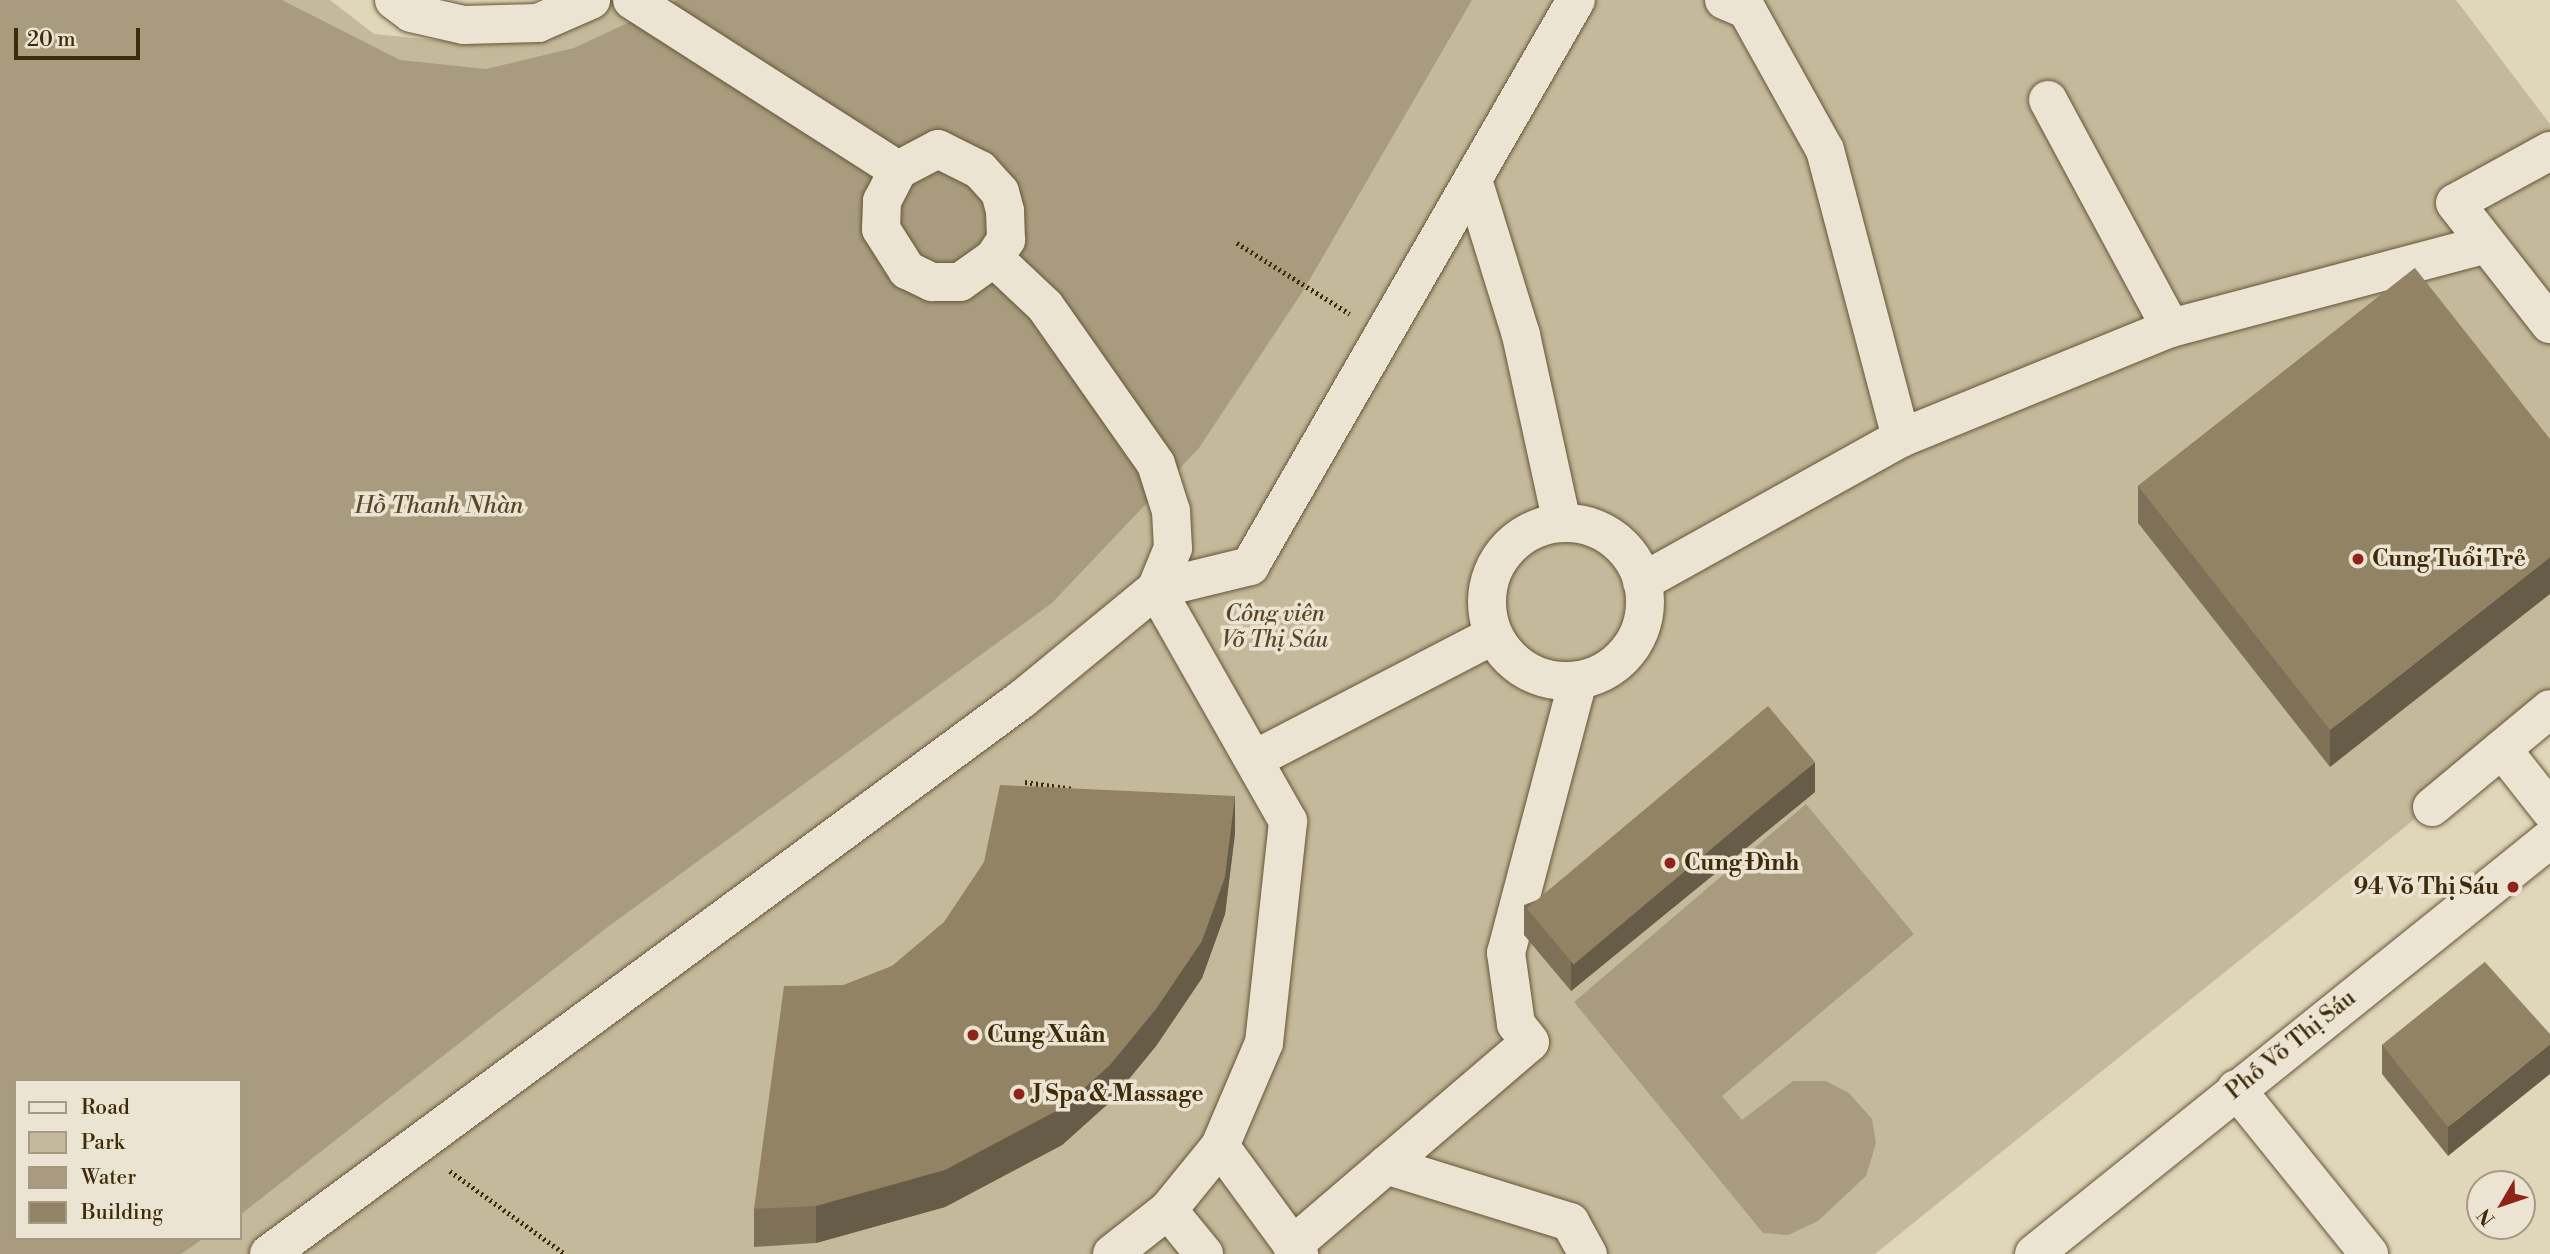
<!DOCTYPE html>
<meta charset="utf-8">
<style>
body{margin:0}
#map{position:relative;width:2550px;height:1254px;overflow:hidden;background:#e0d6b9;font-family:"Libre Bodoni",serif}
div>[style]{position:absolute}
.green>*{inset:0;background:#c5b99b}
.water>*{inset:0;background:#a99c7e}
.path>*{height:4.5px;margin-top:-2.25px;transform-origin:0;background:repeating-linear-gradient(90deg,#3f2a0a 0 2px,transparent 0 5.5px)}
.roads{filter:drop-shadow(0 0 2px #675536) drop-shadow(0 0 2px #675536)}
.minor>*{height:38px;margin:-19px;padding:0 19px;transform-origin:19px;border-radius:19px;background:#ebe4d2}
.minor>.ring{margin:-19px;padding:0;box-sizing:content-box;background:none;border:38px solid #ebe4d2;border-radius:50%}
.wall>*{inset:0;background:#7e7157}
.shaded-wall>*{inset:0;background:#675c47}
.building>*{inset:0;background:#938365;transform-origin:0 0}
.dots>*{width:19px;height:19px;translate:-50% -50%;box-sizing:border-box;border:4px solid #ebe4d2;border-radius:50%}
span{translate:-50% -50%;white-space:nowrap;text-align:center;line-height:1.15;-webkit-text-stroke:7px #ebe4d2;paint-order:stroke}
.poi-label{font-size:23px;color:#3f2a0a;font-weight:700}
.left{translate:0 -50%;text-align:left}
.right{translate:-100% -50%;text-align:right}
.park-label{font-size:23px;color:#5a4727;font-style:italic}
.street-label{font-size:23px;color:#3f2a0a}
.water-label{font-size:24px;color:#5a4627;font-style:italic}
.legend{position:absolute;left:14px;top:1079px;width:228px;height:161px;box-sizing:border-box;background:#ebe4d2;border:2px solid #a69a82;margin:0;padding:9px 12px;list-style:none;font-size:21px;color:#3f2a0a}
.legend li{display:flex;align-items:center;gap:14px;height:35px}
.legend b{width:35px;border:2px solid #a69a82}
.north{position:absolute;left:2466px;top:1170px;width:70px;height:70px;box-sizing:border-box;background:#ebe4d2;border:2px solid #a69a82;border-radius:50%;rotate:231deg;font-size:19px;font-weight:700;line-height:28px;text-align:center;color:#3f2a0a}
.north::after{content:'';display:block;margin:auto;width:24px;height:32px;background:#8f2418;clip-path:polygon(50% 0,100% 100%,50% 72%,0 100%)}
.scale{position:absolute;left:14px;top:28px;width:126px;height:32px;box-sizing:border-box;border:4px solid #3f2a0a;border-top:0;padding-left:9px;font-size:21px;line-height:24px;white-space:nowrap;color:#3f2a0a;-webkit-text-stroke:5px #ebe4d2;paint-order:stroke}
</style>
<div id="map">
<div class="green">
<div style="clip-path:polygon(evenodd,0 0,330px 0,374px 34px,456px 42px,590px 0,2456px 0,2550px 124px,2550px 710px,1875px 1254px,0 1254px,0 0,16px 1081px,240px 1081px,240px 1238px,16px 1238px,16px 1081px)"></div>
</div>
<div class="water">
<div style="clip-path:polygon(0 0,282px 0,400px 60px,486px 69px,574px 48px,677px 0,1472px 0,1303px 291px,1199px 448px,1052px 603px,605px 929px,240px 1215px,240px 1081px,16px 1081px,16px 1238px,204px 1238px,181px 1254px,0 1254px)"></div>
<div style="clip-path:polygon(1806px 804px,1914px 934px,1722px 1096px,1742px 1120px,1793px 1081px,1826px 1081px,1849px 1093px,1872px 1119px,1876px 1143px,1866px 1176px,1818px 1221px,1788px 1235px,1763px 1233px,1574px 1002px)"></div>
</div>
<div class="path">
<div style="left:1237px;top:243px;width:133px;rotate:32.1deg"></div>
<div style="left:1025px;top:782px;width:49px;rotate:8.3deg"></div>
<div style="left:450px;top:1171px;width:142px;rotate:35.8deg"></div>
</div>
<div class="roads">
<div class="minor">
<div style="left:394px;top:0;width:21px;rotate:37deg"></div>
<div style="left:411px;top:13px;width:54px;rotate:12.8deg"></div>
<div style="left:464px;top:25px;width:74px;rotate:-1.5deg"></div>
<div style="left:538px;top:23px;width:58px;rotate:-23.5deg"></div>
<div style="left:632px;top:0;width:316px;rotate:32.6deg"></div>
<div style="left:898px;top:170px;width:35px;rotate:117deg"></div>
<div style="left:882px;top:201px;width:28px;rotate:92deg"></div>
<div style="left:881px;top:229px;width:49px;rotate:57.6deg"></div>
<div style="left:907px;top:270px;width:28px;rotate:26deg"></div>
<div style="left:932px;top:282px;width:28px"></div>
<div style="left:960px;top:282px;width:42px;rotate:-35.2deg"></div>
<div style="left:994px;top:258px;width:70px;rotate:43.3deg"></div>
<div style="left:1045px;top:306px;width:193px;rotate:54.9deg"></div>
<div style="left:1156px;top:464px;width:49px;rotate:72.3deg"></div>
<div style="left:1171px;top:511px;width:37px;rotate:87deg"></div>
<div style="left:1173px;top:548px;width:44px;rotate:112.5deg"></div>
<div style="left:1724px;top:0;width:25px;rotate:23deg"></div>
<div style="left:1747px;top:10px;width:160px;rotate:60.9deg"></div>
<div style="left:1825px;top:150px;width:298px;rotate:75.2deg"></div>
<div style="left:2048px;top:100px;width:259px;rotate:61.7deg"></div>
<div style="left:2550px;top:151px;width:108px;rotate:151.3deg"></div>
<div style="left:2455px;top:203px;width:154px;rotate:51.9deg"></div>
<div style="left:898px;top:170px;width:45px;rotate:-27.7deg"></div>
<div style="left:938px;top:149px;width:47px;rotate:26.6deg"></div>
<div style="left:980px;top:170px;width:30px;rotate:48deg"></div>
<div style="left:1000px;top:192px;width:20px;rotate:75deg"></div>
<div style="left:1005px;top:211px;width:29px;rotate:88deg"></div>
<div style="left:1006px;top:240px;width:22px;rotate:124deg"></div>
<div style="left:1473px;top:180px;width:162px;rotate:72.8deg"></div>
<div style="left:1521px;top:335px;width:192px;rotate:77.7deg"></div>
<div class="ring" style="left:1487px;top:523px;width:120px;height:120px"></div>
<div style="left:1642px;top:582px;width:296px;rotate:-29.1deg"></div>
<div style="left:1901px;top:438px;width:292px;rotate:-22.2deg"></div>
<div style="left:2171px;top:328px;width:326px;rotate:-14.9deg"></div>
<div style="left:2502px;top:749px;width:78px;rotate:51.8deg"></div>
<div style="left:1255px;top:759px;width:269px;rotate:-27.4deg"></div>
<div style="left:2432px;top:807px;width:153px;rotate:-39.7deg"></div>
<div style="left:2236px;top:1089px;width:212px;rotate:51.1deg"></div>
<div style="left:1220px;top:1146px;width:134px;rotate:53.8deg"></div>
<div style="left:1386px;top:1165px;width:193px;rotate:17.2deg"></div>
<div style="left:1570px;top:1222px;width:37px;rotate:61deg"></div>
<div style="left:1168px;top:1210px;width:57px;rotate:50.7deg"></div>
<div style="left:1292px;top:1246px;width:313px;rotate:-40.6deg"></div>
<div style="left:1530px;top:1042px;width:23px;rotate:-128deg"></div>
<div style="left:1516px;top:1024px;width:72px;rotate:-98deg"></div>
<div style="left:1506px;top:953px;width:281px;rotate:-75.2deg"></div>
<div style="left:269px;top:1254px;width:935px;rotate:-36.39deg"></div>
<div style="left:1022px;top:699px;width:173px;rotate:-39.4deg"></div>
<div style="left:1156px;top:589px;width:97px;rotate:-13.7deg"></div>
<div style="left:1250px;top:566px;width:653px;rotate:-60.06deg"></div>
<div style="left:1112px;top:1254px;width:71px;rotate:-38.2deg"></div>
<div style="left:1168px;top:1210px;width:82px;rotate:-50.9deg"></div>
<div style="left:1220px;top:1146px;width:112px;rotate:-66.9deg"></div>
<div style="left:1264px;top:1043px;width:223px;rotate:-83.8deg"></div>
<div style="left:1288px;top:821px;width:267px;rotate:-119.6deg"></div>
<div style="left:2034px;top:1254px;width:662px;rotate:-38.81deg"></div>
</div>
</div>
<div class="wall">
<div style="clip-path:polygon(2415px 268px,2330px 767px,2138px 523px,2138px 486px)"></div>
<div style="clip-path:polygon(1815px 792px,1571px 991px,1524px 935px,1524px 905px)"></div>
<div style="clip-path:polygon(1235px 833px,1225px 914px,1202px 978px,1156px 1046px,1110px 1102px,1062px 1145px,945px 1207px,816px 1243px,754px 1247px,754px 1209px,844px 985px)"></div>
<div style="clip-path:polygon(2485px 962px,2448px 1156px,2382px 1074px,2382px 1045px)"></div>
</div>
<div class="shaded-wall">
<div style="clip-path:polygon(2550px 557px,2550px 594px,2330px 767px,2330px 730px)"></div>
<div style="clip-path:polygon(1815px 762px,1815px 792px,1571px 991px,1571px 962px)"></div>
<div style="clip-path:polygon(1235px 796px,1235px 833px,1225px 914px,1202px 978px,1156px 1046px,1110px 1102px,1062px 1145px,945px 1207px,816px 1243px,816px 1206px)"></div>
<div style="clip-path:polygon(2550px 1044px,2550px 1074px,2448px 1156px,2448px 1127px)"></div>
</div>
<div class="building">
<div style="clip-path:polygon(2415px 268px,2550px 439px,2550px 557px,2330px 730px,2138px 486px)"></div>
<div style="left:1768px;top:706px;width:73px;height:315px;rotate:50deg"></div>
<div style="clip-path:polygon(1000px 785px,1235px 796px,1225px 877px,1202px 941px,1156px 1009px,1110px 1065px,1062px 1108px,945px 1170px,816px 1206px,754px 1209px,784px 986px,844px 985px,892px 966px,944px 922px,984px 862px)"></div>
<div style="clip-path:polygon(2485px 962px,2550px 1034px,2550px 1044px,2448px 1127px,2382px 1045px)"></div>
</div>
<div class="dots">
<div style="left:2358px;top:559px;background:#8f2418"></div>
<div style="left:1670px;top:863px;background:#8f2418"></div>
<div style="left:2513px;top:887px;background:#8f2418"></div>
<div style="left:973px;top:1035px;background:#8f2418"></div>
<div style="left:1019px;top:1094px;background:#8f2418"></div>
</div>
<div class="poi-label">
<span class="left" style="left:2372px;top:559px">Cung Tuổi Trẻ</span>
<span class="left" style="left:1684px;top:863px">Cung Đình</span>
<span class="right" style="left:2499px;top:887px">94 Võ Thị Sáu</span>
<span class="left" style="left:987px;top:1035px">Cung Xuân</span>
<span class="left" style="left:1033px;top:1094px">J Spa &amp; Massage</span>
</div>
<div class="park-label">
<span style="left:1275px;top:627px">Công viên<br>Võ Thị Sáu</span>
</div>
<div class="street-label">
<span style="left:2291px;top:1045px;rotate:-39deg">Phố Võ Thị Sáu</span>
</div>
<div class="water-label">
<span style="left:439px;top:507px">Hồ Thanh Nhàn</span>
</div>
<ul class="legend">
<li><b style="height:9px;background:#ebe4d2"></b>Road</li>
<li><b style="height:19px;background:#c5b99b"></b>Park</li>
<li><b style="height:19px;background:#a99c7e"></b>Water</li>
<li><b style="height:19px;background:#938365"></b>Building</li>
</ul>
<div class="north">N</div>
<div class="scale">20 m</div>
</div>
